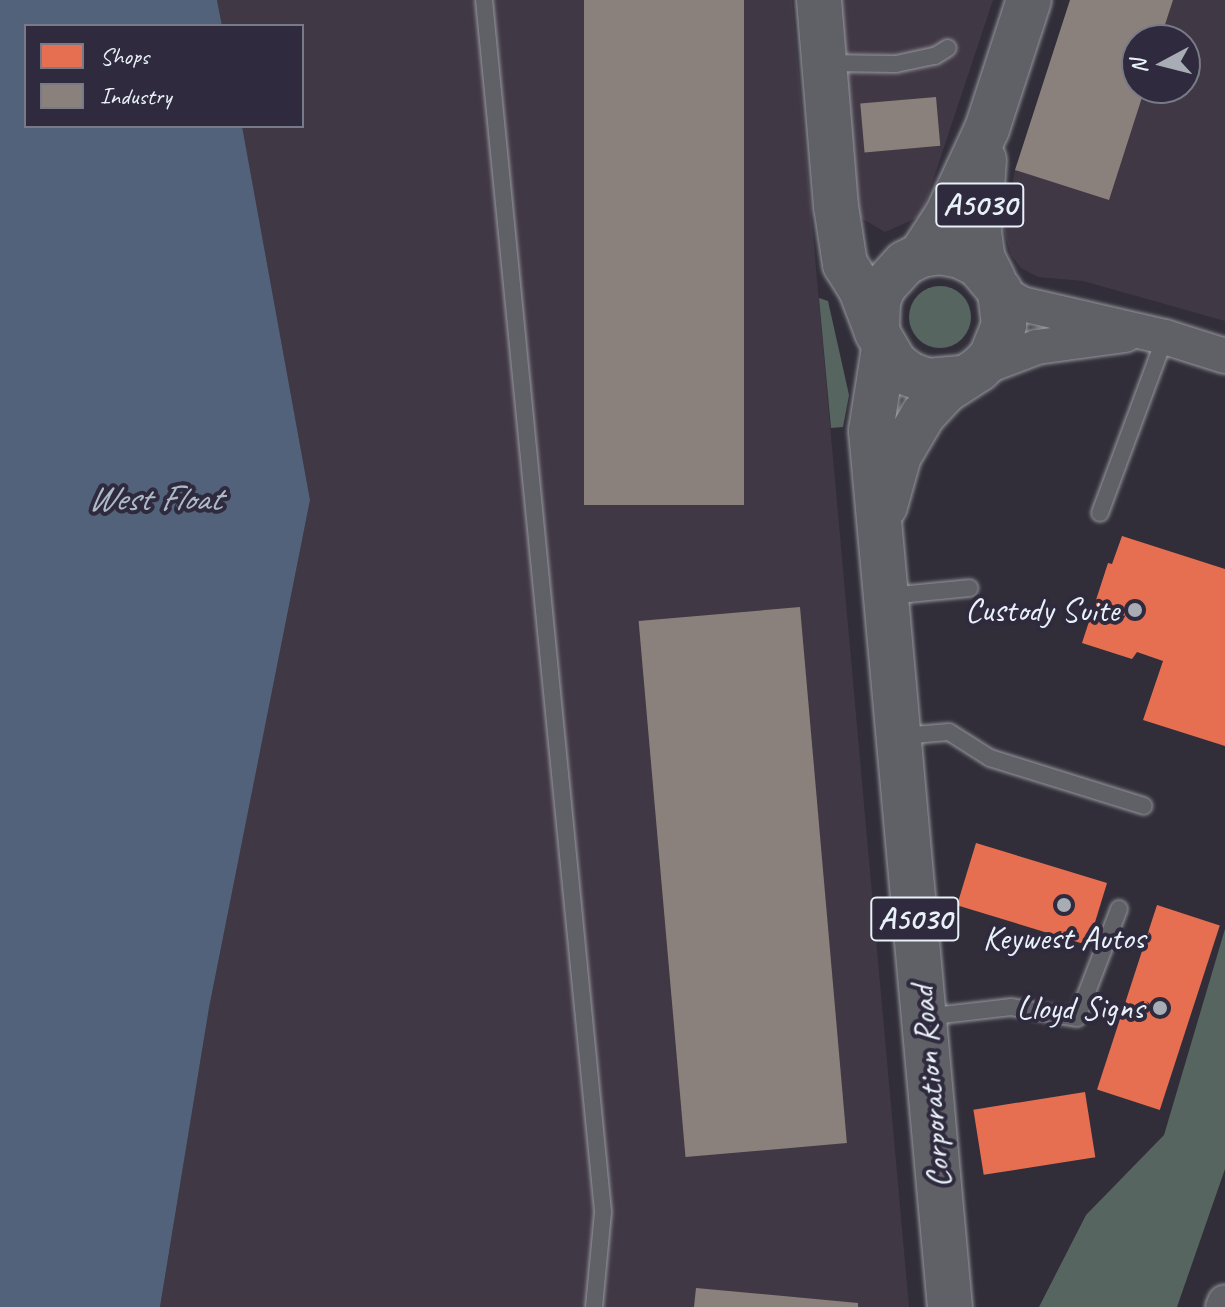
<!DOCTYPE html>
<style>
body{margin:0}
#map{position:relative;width:1225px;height:1307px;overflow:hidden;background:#312e39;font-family:Caveat,sans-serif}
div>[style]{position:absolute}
.built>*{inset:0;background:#413845}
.green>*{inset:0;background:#566560}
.round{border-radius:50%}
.water>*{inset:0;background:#52627a}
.shops>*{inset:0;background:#e76f51;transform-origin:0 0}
.industry>*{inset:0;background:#8a817c;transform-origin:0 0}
.roads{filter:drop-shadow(0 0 2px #98999f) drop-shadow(0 0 2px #98999f)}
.service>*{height:16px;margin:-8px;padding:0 8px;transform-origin:8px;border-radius:8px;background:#606067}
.minor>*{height:34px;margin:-17px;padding:0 17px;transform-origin:17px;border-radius:17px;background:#606067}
.secondary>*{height:44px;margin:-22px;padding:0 22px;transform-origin:22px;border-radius:22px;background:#606067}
.primary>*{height:44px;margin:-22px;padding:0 22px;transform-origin:22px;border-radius:22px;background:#606067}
.dots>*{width:22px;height:22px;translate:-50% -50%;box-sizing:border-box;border:4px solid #2f2a3d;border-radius:50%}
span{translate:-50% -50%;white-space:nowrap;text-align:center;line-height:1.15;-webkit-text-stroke:8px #2f2a3d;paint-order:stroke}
.shield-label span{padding:2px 6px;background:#2f2a3d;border:2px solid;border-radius:6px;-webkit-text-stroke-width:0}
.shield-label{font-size:32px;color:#e8f1f8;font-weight:700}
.poi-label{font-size:34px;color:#e8f1f8}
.right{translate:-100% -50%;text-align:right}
.street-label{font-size:34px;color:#e8f1f8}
.water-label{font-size:36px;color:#adbac8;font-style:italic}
.legend{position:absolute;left:24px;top:24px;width:280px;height:104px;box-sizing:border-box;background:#2f2a3d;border:2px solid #797a88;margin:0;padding:10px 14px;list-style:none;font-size:24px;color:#e8f1f8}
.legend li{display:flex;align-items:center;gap:16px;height:40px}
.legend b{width:40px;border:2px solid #797a88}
.north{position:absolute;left:1121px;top:24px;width:80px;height:80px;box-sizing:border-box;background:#2f2a3d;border:2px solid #797a88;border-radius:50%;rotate:263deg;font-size:22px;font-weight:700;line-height:32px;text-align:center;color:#e8f1f8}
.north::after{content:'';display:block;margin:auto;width:28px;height:36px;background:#a8adb5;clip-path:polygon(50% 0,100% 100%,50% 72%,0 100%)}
</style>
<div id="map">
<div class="built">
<div style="clip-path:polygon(217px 0,792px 0,909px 1307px,160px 1307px,209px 1008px,310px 500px,242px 126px,302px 126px,302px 26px,222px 26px)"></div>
<div style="clip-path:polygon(838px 0,993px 0,921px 216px,885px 232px,856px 215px)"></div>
<div style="clip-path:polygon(evenodd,1070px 0,1225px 0,1225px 321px,1083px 281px,1038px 277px,1021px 268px,1011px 255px,1004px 231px,1015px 170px,1070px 0,1137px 40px,1185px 40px,1185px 88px,1137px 88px,1137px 40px)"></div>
</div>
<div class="green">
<div class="round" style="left:909px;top:286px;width:62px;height:62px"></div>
<div style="clip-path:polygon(819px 298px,828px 301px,849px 395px,843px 427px,831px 428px)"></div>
<div style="clip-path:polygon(1225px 929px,1225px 1169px,1177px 1307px,1039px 1307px,1086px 1215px,1164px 1135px)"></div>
</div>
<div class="water">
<div style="clip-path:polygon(0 0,217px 0,222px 26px,26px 26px,26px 126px,242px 126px,310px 500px,209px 1008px,160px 1307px,0 1307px)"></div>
</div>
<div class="shops">
<div style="clip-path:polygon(1122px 536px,1225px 569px,1225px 746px,1143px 720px,1163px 661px,1137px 652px,1132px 659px,1082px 643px,1108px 563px,1112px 564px)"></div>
<div style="left:976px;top:843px;width:137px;height:65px;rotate:17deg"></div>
<div style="left:1157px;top:905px;width:66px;height:194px;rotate:18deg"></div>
<div style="left:1085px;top:1092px;width:66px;height:113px;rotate:81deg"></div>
</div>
<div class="industry">
<div style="left:584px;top:0;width:160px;height:505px"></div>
<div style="clip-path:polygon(1070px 0,1173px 0,1160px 40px,1137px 40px,1137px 88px,1145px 88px,1109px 200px,1015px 170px)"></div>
<div style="left:936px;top:97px;width:49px;height:76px;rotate:85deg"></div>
<div style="left:800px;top:607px;width:538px;height:162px;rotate:85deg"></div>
<div style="clip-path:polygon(696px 1288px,858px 1303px,858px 1307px,694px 1307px)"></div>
</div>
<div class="roads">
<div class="service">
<div style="left:484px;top:0;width:1218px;rotate:84.39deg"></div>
<div style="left:603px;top:1212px;width:95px;rotate:95.4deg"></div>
<div style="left:827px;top:63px;width:69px;rotate:0.8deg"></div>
<div style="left:896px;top:64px;width:40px;rotate:-12deg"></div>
<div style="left:935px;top:56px;width:15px;rotate:-32deg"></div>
<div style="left:1100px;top:513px;width:188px;rotate:-69.7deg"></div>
<div style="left:889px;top:596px;width:81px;rotate:-5.6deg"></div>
<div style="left:902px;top:736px;width:47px;rotate:-4.9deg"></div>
<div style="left:949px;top:732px;width:49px;rotate:32.4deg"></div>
<div style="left:990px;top:758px;width:161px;rotate:17.3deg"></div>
<div style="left:925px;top:1017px;width:87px;rotate:-6.6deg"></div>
<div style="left:1011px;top:1007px;width:67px;rotate:9.5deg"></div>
<div style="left:1077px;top:1018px;width:117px;rotate:-68.9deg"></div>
</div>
<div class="minor">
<div style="left:1000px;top:291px;width:26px;rotate:31deg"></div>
<div style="left:1022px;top:304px;width:147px;rotate:13deg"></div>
<div style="left:1165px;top:337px;width:63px;rotate:17.6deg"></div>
<div style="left:979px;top:369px;width:62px;rotate:-20.8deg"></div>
<div style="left:1037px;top:347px;width:89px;rotate:-7.8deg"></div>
<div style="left:1223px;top:1307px;width:5px;rotate:-68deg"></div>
</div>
<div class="secondary">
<div style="left:819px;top:0;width:207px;rotate:85.3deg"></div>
<div style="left:836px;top:206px;width:59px;rotate:81.2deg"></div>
<div style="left:845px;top:264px;width:31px;rotate:58deg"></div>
<div style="left:861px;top:290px;width:45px;rotate:69.1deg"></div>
</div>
<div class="primary">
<div style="left:984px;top:160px;width:72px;rotate:94deg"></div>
<div style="left:979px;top:232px;width:27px;rotate:82deg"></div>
<div style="left:983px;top:259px;width:22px;rotate:63deg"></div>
<div style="left:921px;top:255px;width:48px;rotate:-57deg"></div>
<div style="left:947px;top:215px;width:95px;rotate:-65.1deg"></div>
<div style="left:987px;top:129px;width:136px;rotate:-72deg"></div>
<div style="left:884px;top:348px;width:84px;rotate:98.9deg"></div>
<div style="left:871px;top:431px;width:880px;rotate:84.85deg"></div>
<div style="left:885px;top:506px;width:52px;rotate:-74.4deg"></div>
<div style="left:899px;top:456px;width:48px;rotate:-59.7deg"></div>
<div style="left:923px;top:415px;width:33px;rotate:-47deg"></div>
<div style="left:945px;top:391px;width:40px;rotate:-32.9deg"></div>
<div style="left:979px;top:369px;width:17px;rotate:-45deg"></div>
<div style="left:991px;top:357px;width:35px;rotate:-68deg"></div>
<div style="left:1004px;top:325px;width:34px;rotate:-97deg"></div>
<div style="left:1000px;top:291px;width:34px;rotate:-130deg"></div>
<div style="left:978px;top:265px;width:20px;rotate:-153deg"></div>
<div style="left:960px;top:256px;width:20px;rotate:-169deg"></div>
<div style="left:940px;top:252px;width:19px;rotate:171deg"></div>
<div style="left:921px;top:255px;width:18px;rotate:153deg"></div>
<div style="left:905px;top:263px;width:31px;rotate:132deg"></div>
<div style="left:884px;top:286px;width:16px;rotate:112deg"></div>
<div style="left:878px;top:301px;width:31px;rotate:92deg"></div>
<div style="left:877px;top:332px;width:36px;rotate:60deg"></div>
<div style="left:895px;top:363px;width:18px;rotate:38deg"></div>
<div style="left:909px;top:374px;width:19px;rotate:21deg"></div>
<div style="left:927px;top:381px;width:37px;rotate:-5deg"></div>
</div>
</div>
<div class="dots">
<div style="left:1135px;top:610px;background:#a8adb5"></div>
<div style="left:1064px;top:905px;background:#a8adb5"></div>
<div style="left:1160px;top:1008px;background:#a8adb5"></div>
</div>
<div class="shield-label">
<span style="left:980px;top:205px">A5030</span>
<span style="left:915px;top:919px">A5030</span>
</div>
<div class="poi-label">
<span class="right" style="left:1119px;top:610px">Custody Suite</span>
<span style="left:1064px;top:938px">Keywest Autos</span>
<span class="right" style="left:1144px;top:1008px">Lloyd Signs</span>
</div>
<div class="street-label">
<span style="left:930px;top:1087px;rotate:-95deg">Corporation Road</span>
</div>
<div class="water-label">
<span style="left:154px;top:499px">West Float</span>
</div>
<ul class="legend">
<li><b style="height:22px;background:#e76f51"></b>Shops</li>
<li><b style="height:22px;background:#8a817c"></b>Industry</li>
</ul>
<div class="north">N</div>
</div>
